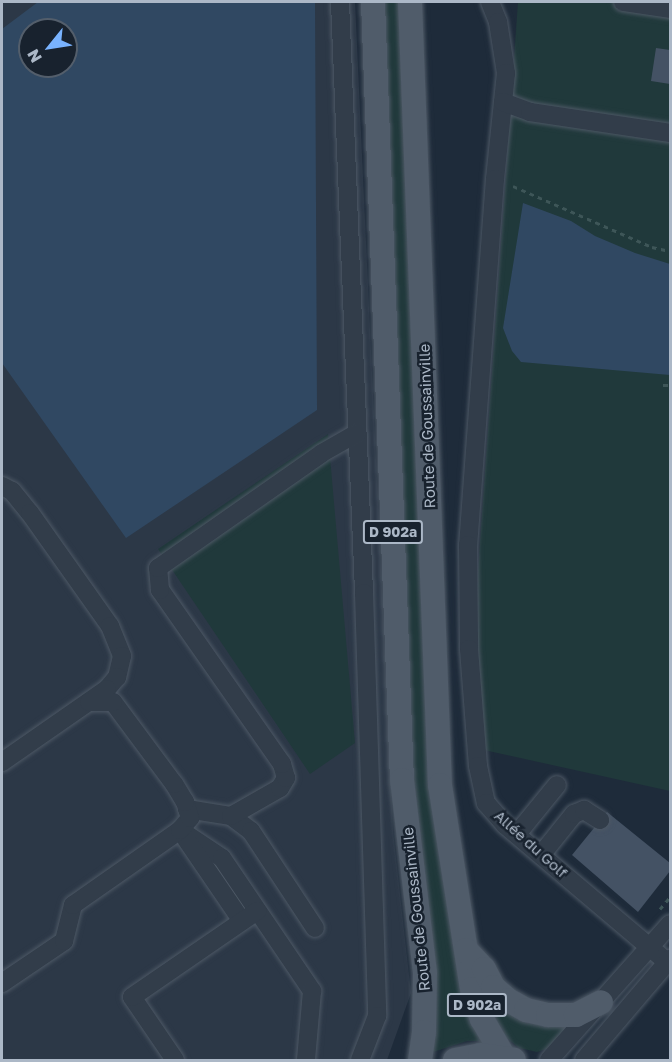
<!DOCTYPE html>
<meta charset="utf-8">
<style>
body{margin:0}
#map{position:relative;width:672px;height:1062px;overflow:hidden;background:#1e2b3a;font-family:"Golos Text",sans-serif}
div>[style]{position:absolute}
.airport>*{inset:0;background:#2c3847}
.green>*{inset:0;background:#20393b}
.water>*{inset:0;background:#304862}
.building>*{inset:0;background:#445264}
.path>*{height:3px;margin-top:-1.5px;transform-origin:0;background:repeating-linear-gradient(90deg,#3e5658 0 4.5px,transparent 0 9px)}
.roads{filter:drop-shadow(0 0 2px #4d5865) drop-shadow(0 0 2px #4d5865)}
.minor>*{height:18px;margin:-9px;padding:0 9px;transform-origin:9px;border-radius:9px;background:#323d4a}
.major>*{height:24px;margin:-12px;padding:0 12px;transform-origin:12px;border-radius:12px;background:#505c6a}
span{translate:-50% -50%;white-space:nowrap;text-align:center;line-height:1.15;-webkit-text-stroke:5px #18222e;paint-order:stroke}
.shield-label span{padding:2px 4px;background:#18222e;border:2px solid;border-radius:4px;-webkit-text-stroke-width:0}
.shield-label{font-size:14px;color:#acb8c7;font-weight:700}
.street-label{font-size:15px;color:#acb8c7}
.frame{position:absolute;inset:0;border:3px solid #acb8c7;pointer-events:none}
.north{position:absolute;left:18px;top:18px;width:60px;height:60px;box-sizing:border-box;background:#18222e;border:2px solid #535e6b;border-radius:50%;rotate:240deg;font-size:16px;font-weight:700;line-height:24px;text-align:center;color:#acb8c7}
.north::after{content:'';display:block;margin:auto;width:21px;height:27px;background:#79b3ff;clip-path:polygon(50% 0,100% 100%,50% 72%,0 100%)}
</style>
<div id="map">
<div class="airport">
<div style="clip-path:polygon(evenodd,2px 2px,355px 2px,393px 831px,411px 993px,387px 1060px,2px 1060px,2px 2px,30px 30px,66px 30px,66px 66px,30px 66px,30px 30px)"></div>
</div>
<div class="green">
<div style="clip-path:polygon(382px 2px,401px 2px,435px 809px,481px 1041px,467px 1041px,430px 1053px,414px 809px)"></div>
<div style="clip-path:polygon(518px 2px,670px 2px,670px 791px,484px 750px,475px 613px)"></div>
<div style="clip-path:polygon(328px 434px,355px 743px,310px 774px,158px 549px)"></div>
<div style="clip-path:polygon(484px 995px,583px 1015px,552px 1047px,537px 1052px,519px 1048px,493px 1026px)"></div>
</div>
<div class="water">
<div style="clip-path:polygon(evenodd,38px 2px,315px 2px,317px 410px,126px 538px,2px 363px,2px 29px,38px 2px,30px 30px,66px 30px,66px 66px,30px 66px,30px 30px)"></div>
<div style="clip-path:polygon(523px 203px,571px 221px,595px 236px,635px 253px,670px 264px,670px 375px,521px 362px,512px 351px,503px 328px)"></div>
</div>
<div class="building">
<div style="clip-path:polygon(656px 48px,670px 50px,670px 84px,651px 81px)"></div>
<div style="clip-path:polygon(607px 812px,670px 863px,670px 871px,638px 912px,572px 855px)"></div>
</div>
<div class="path">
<div style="left:513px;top:186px;width:152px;rotate:23.7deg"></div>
<div style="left:652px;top:247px;width:18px;rotate:13deg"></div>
<div style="left:663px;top:385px;width:7px"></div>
<div style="left:660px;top:909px;width:16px;rotate:-50deg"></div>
</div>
<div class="roads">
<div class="minor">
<div style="left:340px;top:2px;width:591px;rotate:87.67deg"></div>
<div style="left:364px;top:593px;width:423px;rotate:88.2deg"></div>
<div style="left:377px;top:1016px;width:47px;rotate:111.1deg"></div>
<div style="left:490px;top:2px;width:22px;rotate:68deg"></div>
<div style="left:498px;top:22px;width:52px;rotate:81.1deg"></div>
<div style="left:506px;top:73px;width:107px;rotate:95.9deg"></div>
<div style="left:495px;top:179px;width:367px;rotate:94.2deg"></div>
<div style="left:468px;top:545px;width:104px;rotate:89.4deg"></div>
<div style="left:469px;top:649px;width:117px;rotate:85.6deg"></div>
<div style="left:478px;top:766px;width:38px;rotate:78deg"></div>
<div style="left:486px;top:803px;width:29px;rotate:49deg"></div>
<div style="left:505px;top:825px;width:212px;rotate:40.2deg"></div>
<div style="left:623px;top:2px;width:48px;rotate:8.5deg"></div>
<div style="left:503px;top:102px;width:29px;rotate:20deg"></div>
<div style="left:530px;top:112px;width:142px;rotate:8.5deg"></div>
<div style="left:2px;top:486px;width:11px;rotate:27deg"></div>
<div style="left:12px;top:491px;width:28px;rotate:51deg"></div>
<div style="left:30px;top:513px;width:138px;rotate:54.7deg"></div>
<div style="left:110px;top:626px;width:32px;rotate:68deg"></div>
<div style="left:122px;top:656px;width:22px;rotate:103deg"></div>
<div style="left:117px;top:677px;width:16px;rotate:130deg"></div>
<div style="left:107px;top:689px;width:128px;rotate:145.2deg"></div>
<div style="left:187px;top:809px;width:45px;rotate:9deg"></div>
<div style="left:231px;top:816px;width:25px;rotate:37deg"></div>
<div style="left:251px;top:831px;width:116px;rotate:56.6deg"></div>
<div style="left:231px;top:816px;width:56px;rotate:-29.7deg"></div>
<div style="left:280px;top:788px;width:12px;rotate:-59deg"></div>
<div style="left:286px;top:778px;width:15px;rotate:-106deg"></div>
<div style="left:282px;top:764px;width:213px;rotate:-125deg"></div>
<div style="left:160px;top:590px;width:22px;rotate:-95deg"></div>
<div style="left:158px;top:568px;width:200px;rotate:-35deg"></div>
<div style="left:322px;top:453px;width:40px;rotate:-29.7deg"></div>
<div style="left:180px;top:830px;width:50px;rotate:33.7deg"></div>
<div style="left:222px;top:858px;width:161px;rotate:55.9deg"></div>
<div style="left:312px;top:991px;width:69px;rotate:95deg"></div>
<div style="left:517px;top:834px;width:63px;rotate:-50.8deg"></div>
<div style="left:186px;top:839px;width:99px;rotate:55.7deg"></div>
<div style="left:541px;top:855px;width:53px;rotate:-51.2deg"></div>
<div style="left:574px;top:814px;width:11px;rotate:-22deg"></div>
<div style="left:584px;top:810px;width:19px;rotate:32deg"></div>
<div style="left:2px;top:983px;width:75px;rotate:-34.1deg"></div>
<div style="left:64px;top:941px;width:37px;rotate:-76deg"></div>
<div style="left:73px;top:905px;width:131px;rotate:-35deg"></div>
<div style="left:180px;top:830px;width:16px;rotate:-50deg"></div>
<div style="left:190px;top:818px;width:17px;rotate:-107deg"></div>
<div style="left:185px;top:802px;width:21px;rotate:-121deg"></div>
<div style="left:174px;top:784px;width:102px;rotate:-126.6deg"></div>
<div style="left:113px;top:702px;width:24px;rotate:180deg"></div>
<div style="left:175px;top:1060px;width:76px;rotate:-124.3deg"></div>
<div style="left:132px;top:997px;width:152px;rotate:-34.5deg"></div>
<div style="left:549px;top:1060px;width:182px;rotate:-48.3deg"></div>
<div style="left:584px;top:1060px;width:133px;rotate:-49.6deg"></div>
</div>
<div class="major">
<div style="left:373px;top:2px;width:779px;rotate:87.87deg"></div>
<div style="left:402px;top:780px;width:194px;rotate:83.2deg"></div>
<div style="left:425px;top:973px;width:59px;rotate:91deg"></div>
<div style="left:424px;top:1032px;width:28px;rotate:98deg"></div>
<div style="left:410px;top:2px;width:784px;rotate:87.81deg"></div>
<div style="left:440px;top:785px;width:206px;rotate:81.1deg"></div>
<div style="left:472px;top:989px;width:32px;rotate:72deg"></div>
<div style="left:482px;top:1019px;width:44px;rotate:59.9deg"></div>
<div style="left:466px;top:950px;width:26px;rotate:47deg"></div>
<div style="left:484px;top:969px;width:20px;rotate:63deg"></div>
<div style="left:493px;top:987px;width:20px;rotate:41deg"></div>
<div style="left:508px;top:1000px;width:21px;rotate:29deg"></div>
<div style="left:526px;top:1010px;width:23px;rotate:13deg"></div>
<div style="left:548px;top:1015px;width:28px"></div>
<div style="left:576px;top:1015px;width:28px;rotate:-27deg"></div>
<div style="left:455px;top:1060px;width:25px;rotate:-11deg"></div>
<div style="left:480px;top:1055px;width:34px;rotate:8deg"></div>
</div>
</div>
<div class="shield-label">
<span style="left:393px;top:532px">D 902a</span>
<span style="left:477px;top:1005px">D 902a</span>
</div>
<div class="street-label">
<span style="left:427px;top:426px;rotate:-92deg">Route de Goussainville</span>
<span style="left:531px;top:844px;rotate:42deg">Allée du Golf</span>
<span style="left:416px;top:909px;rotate:-96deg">Route de Goussainville</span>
</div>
<div class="frame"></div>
<div class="north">N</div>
</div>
